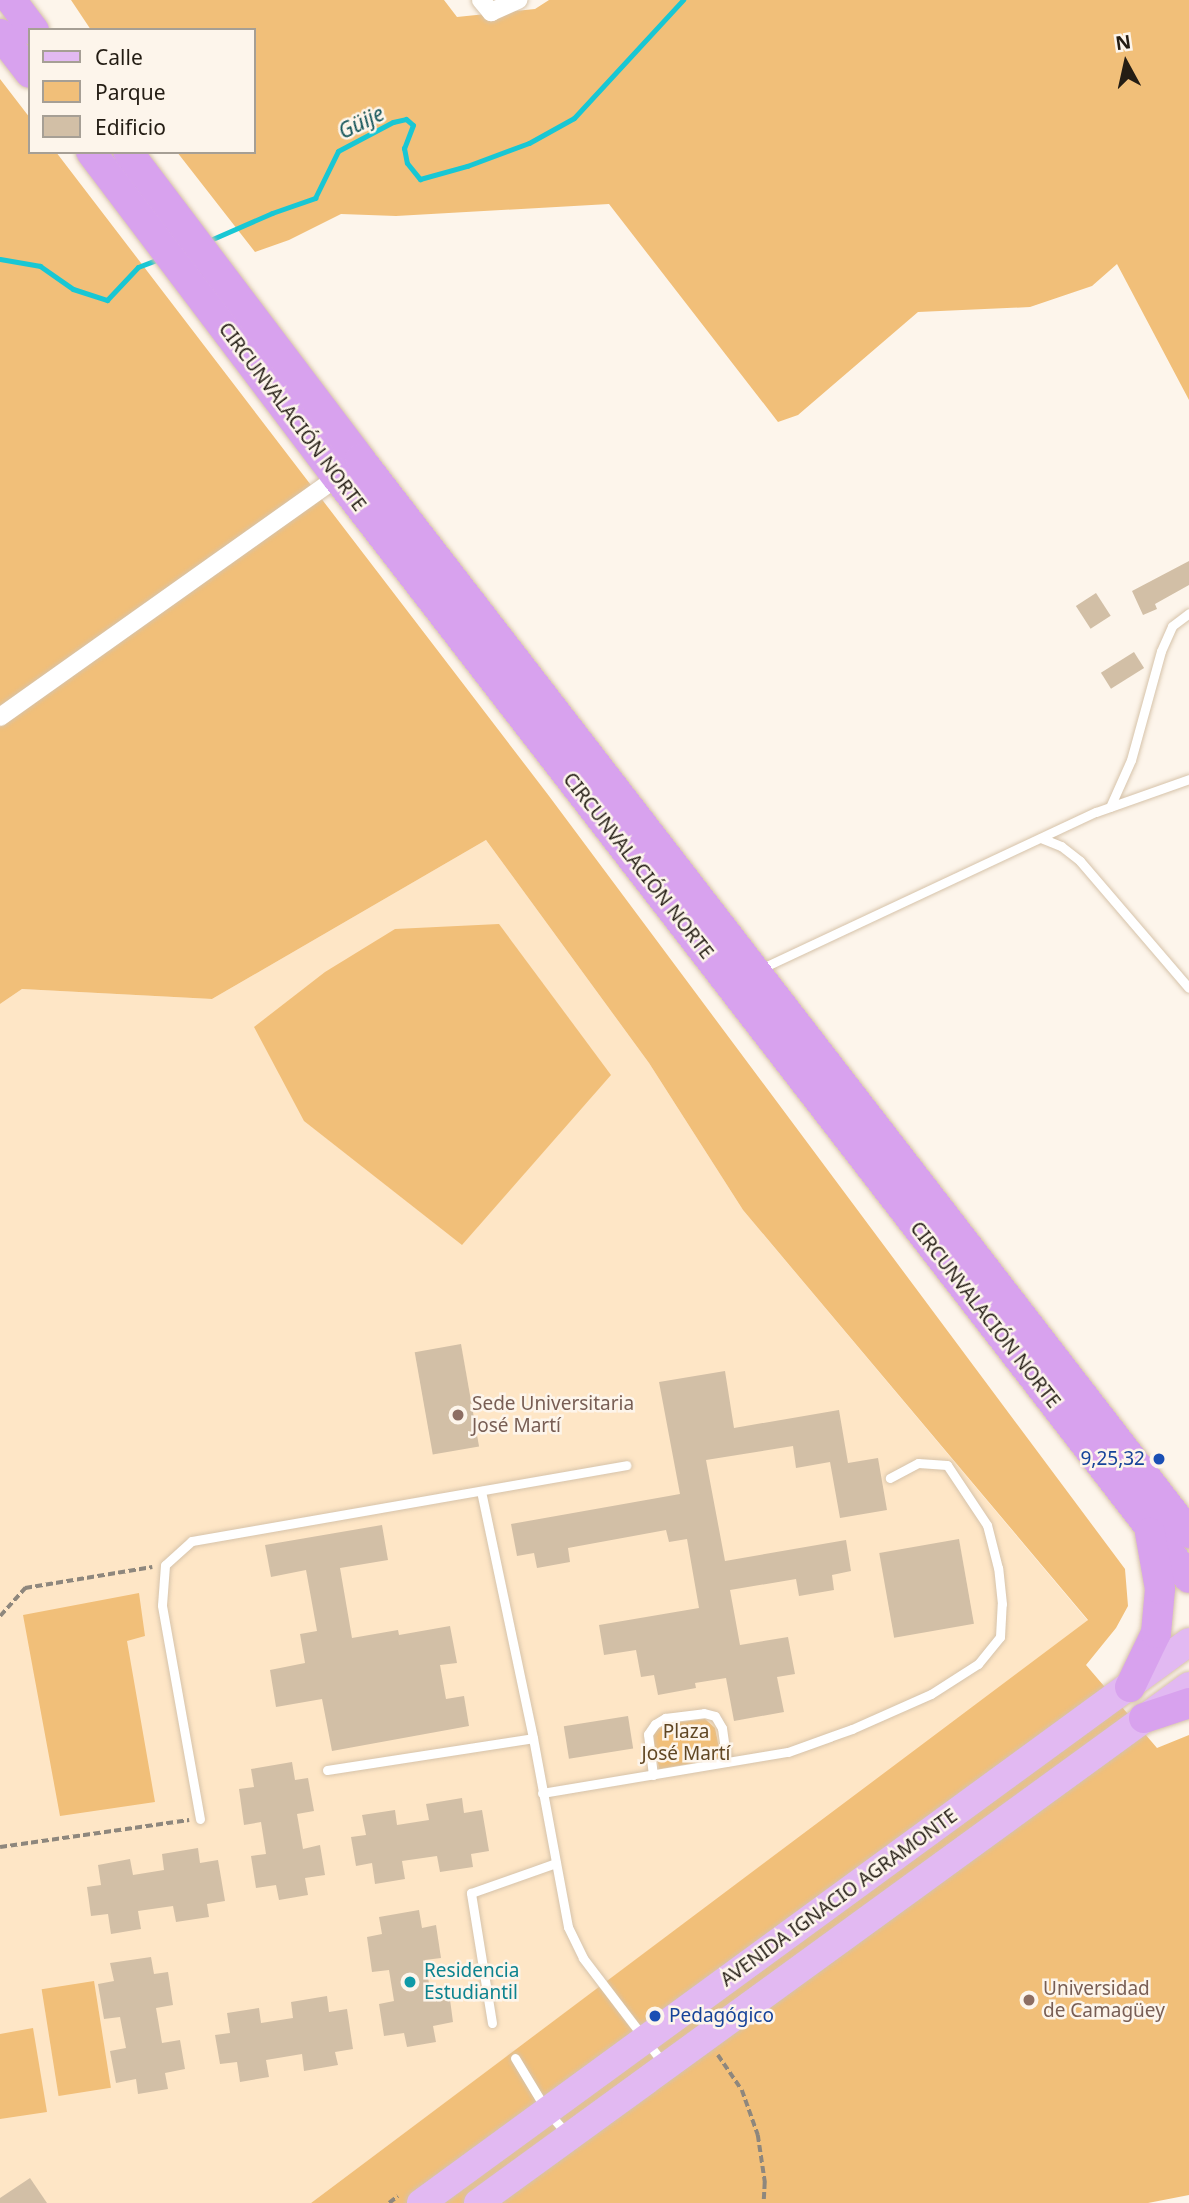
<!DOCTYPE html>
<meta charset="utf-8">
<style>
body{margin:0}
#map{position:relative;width:1189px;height:2203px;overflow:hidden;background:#fdf5eb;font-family:"Noto Sans",sans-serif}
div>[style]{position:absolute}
.built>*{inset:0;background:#fee6c6}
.green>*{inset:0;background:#f1bf79;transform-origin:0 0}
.stream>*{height:5px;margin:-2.5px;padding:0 2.5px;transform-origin:2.5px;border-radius:2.5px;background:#18c7d4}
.building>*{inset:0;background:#d2bfa6;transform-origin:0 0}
.path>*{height:3.5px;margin-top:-1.75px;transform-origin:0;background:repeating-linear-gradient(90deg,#8e877d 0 7px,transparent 0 10.5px)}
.roads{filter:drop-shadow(0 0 2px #d6c3aa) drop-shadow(0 0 2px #d6c3aa)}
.service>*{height:9px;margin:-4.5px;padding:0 4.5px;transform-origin:4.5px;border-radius:4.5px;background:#fff}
.minor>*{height:18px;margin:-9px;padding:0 9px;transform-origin:9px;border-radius:9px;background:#fff}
.primary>*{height:28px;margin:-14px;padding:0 14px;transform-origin:14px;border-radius:14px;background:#e2b9f2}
.trunk>*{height:30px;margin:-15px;padding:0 15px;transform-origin:15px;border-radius:15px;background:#d8a2ee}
.dots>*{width:19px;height:19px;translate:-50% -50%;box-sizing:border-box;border:4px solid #fdf5eb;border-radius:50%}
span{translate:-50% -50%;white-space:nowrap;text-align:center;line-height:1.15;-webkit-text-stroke:5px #fdf5eb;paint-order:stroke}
.street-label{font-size:19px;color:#241d14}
.education-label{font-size:19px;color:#785e54}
.left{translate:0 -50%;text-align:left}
.transit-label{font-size:19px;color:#164399}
.right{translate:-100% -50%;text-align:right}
.park-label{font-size:19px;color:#614723}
.culture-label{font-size:19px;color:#0d838f}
.water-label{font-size:21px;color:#135459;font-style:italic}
.legend{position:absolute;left:28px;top:28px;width:228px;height:126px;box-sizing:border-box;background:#fdf5eb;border:2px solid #a69f95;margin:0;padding:9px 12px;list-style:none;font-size:21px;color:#241d14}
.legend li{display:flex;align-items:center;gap:14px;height:35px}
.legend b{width:35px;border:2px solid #a69f95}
.north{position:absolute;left:1091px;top:28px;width:70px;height:70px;-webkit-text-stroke:5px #fdf5eb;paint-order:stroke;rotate:352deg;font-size:19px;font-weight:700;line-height:28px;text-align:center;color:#241d14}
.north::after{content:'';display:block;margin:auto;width:24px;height:32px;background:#241d14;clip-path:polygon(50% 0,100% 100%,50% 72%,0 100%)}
</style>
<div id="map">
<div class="built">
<div style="clip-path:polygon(486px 840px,649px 1063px,743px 1210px,1088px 1621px,311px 2203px,0 2203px,0 1004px,22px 989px,212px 999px)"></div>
</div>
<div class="green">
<div style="clip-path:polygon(71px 0,444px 0,457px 17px,535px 9px,549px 0,1189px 0,1189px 400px,1117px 264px,1092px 286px,1030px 307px,918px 312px,798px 415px,778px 422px,609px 204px,396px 216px,341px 214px,289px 240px,255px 252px,177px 152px,254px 152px,254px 30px,91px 30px)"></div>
<div style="clip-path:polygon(0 79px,30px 118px,30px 152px,56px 152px,549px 796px,1125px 1569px,1128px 1606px,1116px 1628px,1086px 1665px,1157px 1748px,1189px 1735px,1189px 2195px,1148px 2203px,311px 2203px,1088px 1620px,743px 1210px,649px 1063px,486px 840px,212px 999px,22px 989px,0 1004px)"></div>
<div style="clip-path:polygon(499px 924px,611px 1075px,462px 1245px,304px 1121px,254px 1027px,325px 972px,395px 929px)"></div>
<div style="clip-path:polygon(139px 1593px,145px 1636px,127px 1641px,155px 1802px,60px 1816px,23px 1615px)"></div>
<div style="clip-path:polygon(705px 1719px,715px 1728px,721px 1758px,659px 1769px,653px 1735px,657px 1730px,667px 1724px)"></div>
<div style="left:94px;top:1981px;width:108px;height:53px;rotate:81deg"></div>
<div style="clip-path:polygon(33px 2028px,47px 2112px,0 2119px,0 2034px)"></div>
</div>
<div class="stream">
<div style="left:208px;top:241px;width:70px;rotate:-23.6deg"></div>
<div style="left:272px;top:213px;width:46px;rotate:-19.2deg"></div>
<div style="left:315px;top:198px;width:52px;rotate:-63.9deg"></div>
<div style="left:338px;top:151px;width:62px;rotate:-27.8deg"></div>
<div style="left:393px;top:122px;width:13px;rotate:-13deg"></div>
<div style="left:406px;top:119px;width:9px;rotate:41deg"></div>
<div style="left:413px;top:125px;width:25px;rotate:111deg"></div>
<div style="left:404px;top:148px;width:15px;rotate:79deg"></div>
<div style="left:407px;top:163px;width:21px;rotate:51deg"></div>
<div style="left:420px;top:179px;width:49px;rotate:-15.5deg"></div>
<div style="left:467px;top:166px;width:66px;rotate:-20.4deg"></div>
<div style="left:529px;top:143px;width:51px;rotate:-29.1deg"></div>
<div style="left:574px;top:118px;width:161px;rotate:-47.3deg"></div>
<div style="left:0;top:259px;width:41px;rotate:9.9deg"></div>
<div style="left:40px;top:266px;width:40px;rotate:34.9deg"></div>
<div style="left:73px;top:289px;width:36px;rotate:18deg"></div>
<div style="left:107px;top:300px;width:45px;rotate:-46.8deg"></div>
<div style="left:138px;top:267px;width:22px;rotate:-21deg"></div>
</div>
<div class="building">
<div style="clip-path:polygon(1189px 561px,1189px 585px,1155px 604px,1157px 609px,1143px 615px,1132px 591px)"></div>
<div style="left:1096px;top:593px;width:27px;height:24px;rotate:57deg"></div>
<div style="left:1134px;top:652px;width:19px;height:39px;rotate:58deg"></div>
<div style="left:461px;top:1344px;width:104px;height:47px;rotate:80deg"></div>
<div style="clip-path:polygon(725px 1371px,734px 1428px,839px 1410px,848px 1463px,878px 1458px,887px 1510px,840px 1518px,830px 1462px,796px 1468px,793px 1446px,706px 1460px,725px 1561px,846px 1540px,851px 1571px,832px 1575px,834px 1590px,799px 1596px,796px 1579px,730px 1590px,740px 1645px,788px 1637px,795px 1674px,777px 1677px,784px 1712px,734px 1721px,726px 1678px,695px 1683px,696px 1688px,658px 1695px,654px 1675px,641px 1677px,636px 1650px,604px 1655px,599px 1625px,699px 1608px,687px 1539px,669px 1542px,666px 1530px,568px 1548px,570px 1562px,537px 1568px,534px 1553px,517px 1556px,511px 1524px,680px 1494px,659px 1382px)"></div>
<div style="clip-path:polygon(382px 1525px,388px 1560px,340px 1568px,352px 1638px,398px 1630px,399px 1635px,450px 1626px,457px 1663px,440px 1665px,446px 1699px,464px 1696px,469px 1726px,332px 1751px,322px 1699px,276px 1707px,270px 1670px,305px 1663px,300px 1634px,317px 1631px,306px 1570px,271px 1577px,265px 1545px)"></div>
<div style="left:959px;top:1539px;width:86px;height:81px;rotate:80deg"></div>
<div style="left:628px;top:1716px;width:33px;height:65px;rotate:81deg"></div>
<div style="clip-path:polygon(292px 1762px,295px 1780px,308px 1778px,314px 1811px,297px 1814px,303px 1849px,320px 1845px,325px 1875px,305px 1878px,308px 1895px,279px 1900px,276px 1885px,256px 1888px,251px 1856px,266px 1854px,261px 1822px,244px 1825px,239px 1789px,254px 1787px,251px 1769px)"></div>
<div style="clip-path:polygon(462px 1798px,464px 1813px,482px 1810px,489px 1851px,471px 1854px,473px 1867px,440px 1872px,437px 1856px,402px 1861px,405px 1879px,375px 1884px,372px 1863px,356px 1866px,351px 1837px,366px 1835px,362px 1815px,395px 1810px,397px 1825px,429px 1820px,426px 1804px)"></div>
<div style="clip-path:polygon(198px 1848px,200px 1863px,218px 1860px,225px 1901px,207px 1904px,209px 1917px,176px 1922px,173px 1906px,138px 1911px,141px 1929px,111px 1934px,108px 1914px,91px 1916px,87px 1887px,101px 1885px,98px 1865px,130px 1859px,133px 1875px,164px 1870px,162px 1854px)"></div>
<div style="clip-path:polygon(419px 1910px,422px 1928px,436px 1925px,441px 1958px,425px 1960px,431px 1995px,449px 1992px,453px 2022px,433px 2026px,436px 2042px,407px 2047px,404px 2033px,384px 2036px,379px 2004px,394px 2001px,389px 1970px,372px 1972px,367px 1937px,382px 1934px,379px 1917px)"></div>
<div style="clip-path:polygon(151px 1957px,154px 1974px,168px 1972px,173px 2005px,156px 2008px,162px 2043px,180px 2040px,185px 2069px,165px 2073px,168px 2089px,138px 2094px,136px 2079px,116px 2083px,110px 2051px,126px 2048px,120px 2017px,104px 2019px,98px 1984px,114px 1981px,110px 1963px)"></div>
<div style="clip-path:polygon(327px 1996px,329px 2012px,347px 2009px,353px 2049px,335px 2052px,338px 2065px,304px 2071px,302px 2054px,266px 2060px,269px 2077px,240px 2082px,237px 2062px,220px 2064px,215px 2035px,230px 2033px,227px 2013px,259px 2008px,261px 2023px,293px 2018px,291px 2002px)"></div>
<div style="clip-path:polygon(30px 2178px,47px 2203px,0 2203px,0 2198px)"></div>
</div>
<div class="path">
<div style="left:0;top:1616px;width:38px;rotate:-48deg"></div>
<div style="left:25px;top:1588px;width:129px;rotate:-9.4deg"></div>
<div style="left:0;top:1847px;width:191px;rotate:-8.1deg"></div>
<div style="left:718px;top:2055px;width:42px;rotate:55.6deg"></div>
<div style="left:742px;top:2090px;width:48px;rotate:70.4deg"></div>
<div style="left:758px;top:2135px;width:48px;rotate:81.5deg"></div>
<div style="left:765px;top:2182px;width:21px;rotate:93deg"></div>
<div style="left:389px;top:2203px;width:11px;rotate:-38deg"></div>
</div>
<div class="roads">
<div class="service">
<div style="left:1110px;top:807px;width:51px;rotate:-65.9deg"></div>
<div style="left:1131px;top:760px;width:113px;rotate:-74.6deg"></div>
<div style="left:1161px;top:651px;width:27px;rotate:-66deg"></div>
<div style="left:1172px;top:626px;width:21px;rotate:-37deg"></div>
<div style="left:1041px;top:838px;width:22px;rotate:22deg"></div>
<div style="left:1061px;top:846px;width:24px;rotate:38deg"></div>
<div style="left:1080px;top:861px;width:167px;rotate:49.4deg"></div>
<div style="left:758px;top:970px;width:373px;rotate:-25.1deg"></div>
<div style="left:1096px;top:812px;width:99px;rotate:-19.5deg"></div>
<div style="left:481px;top:1491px;width:252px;rotate:78.1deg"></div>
<div style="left:533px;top:1738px;width:192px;rotate:79.5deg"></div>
<div style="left:568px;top:1927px;width:34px;rotate:64deg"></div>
<div style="left:583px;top:1958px;width:132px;rotate:52.7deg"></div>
<div style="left:327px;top:1770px;width:208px;rotate:-8.8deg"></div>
<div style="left:653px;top:1775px;width:41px;rotate:-97deg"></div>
<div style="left:648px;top:1734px;width:12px;rotate:-55deg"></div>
<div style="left:655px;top:1724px;width:12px;rotate:-31deg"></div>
<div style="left:665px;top:1718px;width:39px;rotate:-7deg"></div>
<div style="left:704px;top:1713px;width:11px;rotate:15deg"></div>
<div style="left:715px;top:1716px;width:14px;rotate:60deg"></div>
<div style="left:722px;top:1728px;width:34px;rotate:82deg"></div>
<div style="left:542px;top:1793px;width:249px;rotate:-9.5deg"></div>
<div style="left:788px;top:1752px;width:68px;rotate:-19.8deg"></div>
<div style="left:852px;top:1729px;width:86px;rotate:-23.9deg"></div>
<div style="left:931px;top:1694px;width:56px;rotate:-32.6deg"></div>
<div style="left:978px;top:1664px;width:35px;rotate:-51deg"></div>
<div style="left:1000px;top:1637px;width:33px;rotate:-87deg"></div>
<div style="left:1002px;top:1604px;width:36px;rotate:-96deg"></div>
<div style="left:998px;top:1568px;width:44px;rotate:-104.3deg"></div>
<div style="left:987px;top:1525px;width:72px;rotate:-123.7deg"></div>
<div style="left:947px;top:1465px;width:29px;rotate:-176deg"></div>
<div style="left:918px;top:1463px;width:32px;rotate:152deg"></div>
<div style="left:200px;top:1819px;width:217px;rotate:-100.1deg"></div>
<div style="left:162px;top:1605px;width:40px;rotate:-85.7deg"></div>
<div style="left:165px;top:1565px;width:36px;rotate:-42deg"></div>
<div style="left:192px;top:1541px;width:441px;rotate:-9.9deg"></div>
<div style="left:492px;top:2023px;width:132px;rotate:-99.2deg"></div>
<div style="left:471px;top:1893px;width:90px;rotate:-19.4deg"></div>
<div style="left:515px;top:2058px;width:62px;rotate:58.9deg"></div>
<div style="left:547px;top:2111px;width:32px;rotate:49deg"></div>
</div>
<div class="minor">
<div style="left:481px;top:0;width:16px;rotate:50deg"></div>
<div style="left:491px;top:12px;width:30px;rotate:-24deg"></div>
<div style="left:0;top:717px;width:423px;rotate:-35.4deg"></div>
</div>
<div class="primary">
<div style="left:421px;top:2203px;width:951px;rotate:-36.15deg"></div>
<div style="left:478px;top:2203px;width:879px;rotate:-36.02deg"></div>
</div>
<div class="trunk">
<div style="left:11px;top:0;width:38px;rotate:53deg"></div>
<div style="left:0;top:34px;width:49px;rotate:52.4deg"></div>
<div style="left:91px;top:152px;width:408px;rotate:52.9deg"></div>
<div style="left:337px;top:477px;width:1392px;rotate:52.27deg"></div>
<div style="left:128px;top:152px;width:385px;rotate:52.9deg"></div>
<div style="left:360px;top:459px;width:1357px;rotate:52.34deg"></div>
<div style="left:1130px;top:1687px;width:60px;rotate:-64.3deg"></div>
<div style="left:1156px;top:1633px;width:44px;rotate:-84.8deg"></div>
<div style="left:1160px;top:1589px;width:57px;rotate:-100.1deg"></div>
<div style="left:1144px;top:1718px;width:47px;rotate:-18.4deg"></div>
</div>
</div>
<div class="dots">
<div style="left:458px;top:1415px;background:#8d6e63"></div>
<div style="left:1159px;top:1459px;background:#1a4fb4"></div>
<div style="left:410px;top:1982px;background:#0f9aa8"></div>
<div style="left:1029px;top:2000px;background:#8d6e63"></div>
<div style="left:655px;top:2016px;background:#1a4fb4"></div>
</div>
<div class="street-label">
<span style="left:292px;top:417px;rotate:53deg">CIRCUNVALACIÓN NORTE</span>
<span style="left:638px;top:866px;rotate:52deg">CIRCUNVALACIÓN NORTE</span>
<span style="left:985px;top:1315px;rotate:52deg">CIRCUNVALACIÓN NORTE</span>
<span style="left:839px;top:1898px;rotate:-36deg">AVENIDA IGNACIO AGRAMONTE</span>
</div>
<div class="education-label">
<span class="left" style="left:472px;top:1415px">Sede Universitaria<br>José Martí</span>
<span class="left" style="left:1043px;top:2000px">Universidad<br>de Camagüey</span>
</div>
<div class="transit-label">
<span class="right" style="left:1145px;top:1459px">9,25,32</span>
<span class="left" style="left:669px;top:2016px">Pedagógico</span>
</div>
<div class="park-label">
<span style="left:686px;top:1743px">Plaza<br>José Martí</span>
</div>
<div class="culture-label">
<span class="left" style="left:424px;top:1982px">Residencia<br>Estudiantil</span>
</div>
<div class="water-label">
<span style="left:361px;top:122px;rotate:-26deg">Güije</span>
</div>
<ul class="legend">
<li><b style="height:9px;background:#e2b9f2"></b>Calle</li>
<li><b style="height:19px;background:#f1bf79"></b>Parque</li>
<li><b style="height:19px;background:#d2bfa6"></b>Edificio</li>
</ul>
<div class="north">N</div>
</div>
